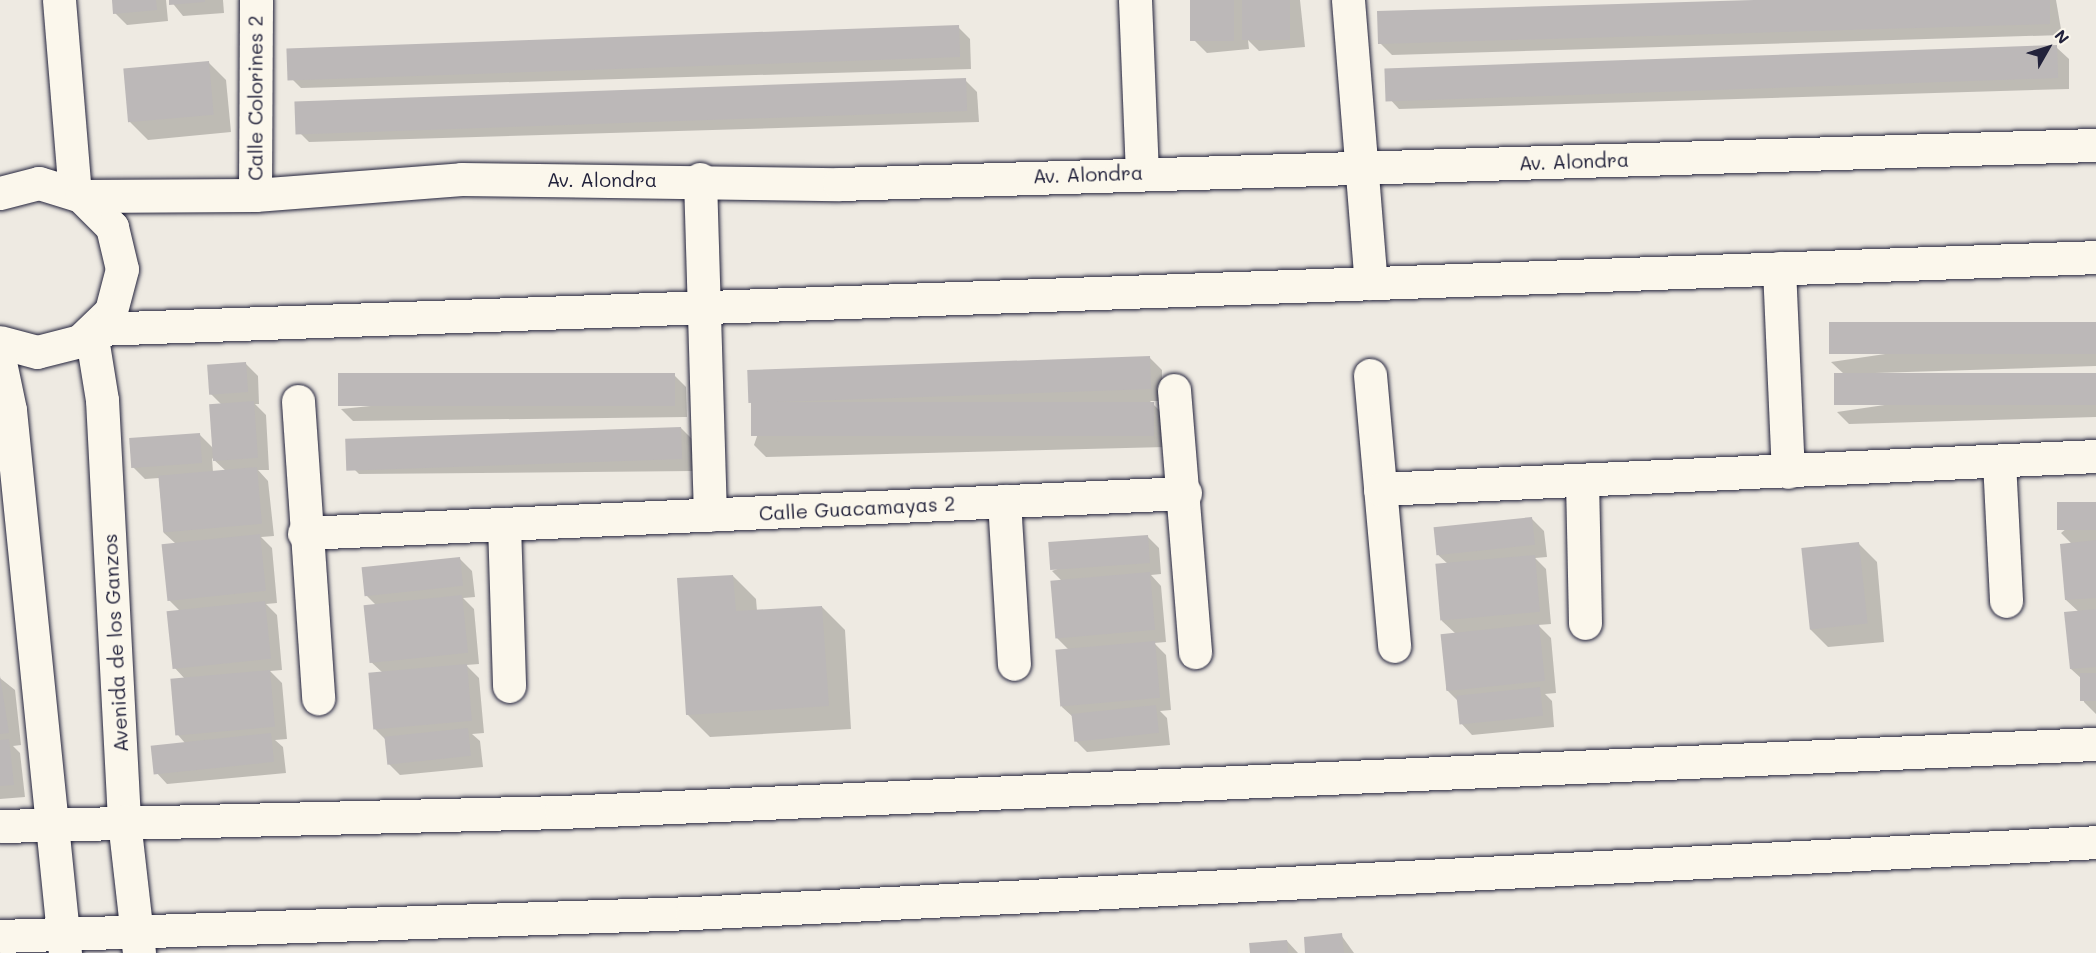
<!DOCTYPE html>
<style>
body{margin:0}
#map{position:relative;width:2096px;height:953px;overflow:hidden;background:#eeeae2;font-family:Mali,sans-serif}
div>[style]{position:absolute}
.shadow>*{inset:0;background:#0003}
.building>*{inset:0;background:#bcb8b8;transform-origin:0 0}
.roads{filter:drop-shadow(0 0 2px #22223b) drop-shadow(0 0 2px #22223b)}
.street>*{height:33px;margin:-16.5px;padding:0 16.5px;transform-origin:16.5px;border-radius:16.5px;background:#fbf7ec}
.secondary>*{height:33px;margin:-16.5px;padding:0 16.5px;transform-origin:16.5px;border-radius:16.5px;background:#fbf7ec}
span{translate:-50% -50%;white-space:nowrap;text-align:center;line-height:1.15;-webkit-text-stroke:5px #fbf7ec;paint-order:stroke}
.street-label{font-size:20px;color:#22223b}
.north{position:absolute;left:2018px;top:18px;width:60px;height:60px;-webkit-text-stroke:4px #fbf7ec;paint-order:stroke;rotate:51deg;font-size:16px;font-weight:700;line-height:24px;text-align:center;color:#22223b}
.north::after{content:'';display:block;margin:auto;width:21px;height:27px;background:#22223b;clip-path:polygon(50% 0,100% 100%,50% 72%,0 100%)}
</style>
<div id="map">
<div class="shadow">
<div style="clip-path:polygon(114px 0,166px 0,168px 21px,127px 25px,115px 13px)"></div>
<div style="clip-path:polygon(170px 0,223px 0,224px 13px,183px 16px)"></div>
<div style="clip-path:polygon(1191px 0,1300px 0,1305px 47px,1259px 51px,1248px 40px,1249px 49px,1207px 53px,1195px 41px)"></div>
<div style="clip-path:polygon(1806px 0,2056px 0,2062px 35px,1392px 55px,1380px 43px)"></div>
<div style="clip-path:polygon(958px 27px,970px 39px,971px 69px,301px 88px,289px 76px)"></div>
<div style="clip-path:polygon(2056px 47px,2069px 59px,2069px 89px,1399px 109px,1387px 96px)"></div>
<div style="clip-path:polygon(208px 62px,226px 80px,231px 132px,148px 140px,130px 122px)"></div>
<div style="clip-path:polygon(965px 80px,977px 92px,979px 122px,309px 142px,297px 130px)"></div>
<div style="clip-path:polygon(2096px 323px,2096px 366px,1844px 374px,1831px 362px)"></div>
<div style="clip-path:polygon(1149px 357px,1162px 370px,1162px 401px,1150px 401px,1165px 416px,1166px 447px,766px 457px,754px 445px,765px 413px,750px 399px)"></div>
<div style="clip-path:polygon(evenodd,246px 364px,258px 376px,259px 404px,255px 404px,266px 415px,269px 470px,258px 470px,268px 481px,274px 536px,261px 537px,272px 548px,277px 603px,266px 604px,277px 615px,282px 670px,270px 671px,282px 683px,287px 739px,275px 740px,283px 747px,286px 773px,167px 784px,155px 771px,185px 743px,178px 735px,185px 679px,173px 666px,179px 610px,168px 599px,175px 543px,164px 533px,159px 478px,145px 479px,133px 467px,200px 435px,214px 449px,221px 404px,210px 393px,246px 364px,212px 458px,226px 471px,213px 472px,212px 458px)"></div>
<div style="clip-path:polygon(2096px 374px,2096px 417px,1849px 424px,1837px 412px)"></div>
<div style="clip-path:polygon(674px 375px,686px 387px,687px 417px,353px 421px,341px 409px)"></div>
<div style="clip-path:polygon(681px 428px,693px 440px,693px 471px,359px 474px,347px 462px)"></div>
<div style="clip-path:polygon(2096px 504px,2096px 714px,2084px 702px,2082px 679px,2071px 669px,2079px 612px,2066px 600px,2072px 544px,2061px 533px)"></div>
<div style="clip-path:polygon(1532px 519px,1544px 531px,1547px 557px,1535px 558px,1546px 569px,1551px 624px,1538px 625px,1551px 638px,1556px 693px,1545px 694px,1552px 701px,1554px 727px,1472px 735px,1460px 722px,1458px 701px,1446px 689px,1455px 633px,1442px 621px,1448px 564px,1437px 554px)"></div>
<div style="clip-path:polygon(1147px 536px,1159px 548px,1161px 574px,1151px 575px,1161px 586px,1166px 642px,1154px 643px,1166px 655px,1171px 710px,1160px 711px,1167px 718px,1170px 745px,1087px 752px,1075px 740px,1073px 717px,1062px 707px,1070px 651px,1057px 638px,1063px 582px,1052px 571px)"></div>
<div style="clip-path:polygon(1859px 544px,1877px 562px,1884px 642px,1828px 647px,1810px 629px)"></div>
<div style="clip-path:polygon(460px 559px,472px 571px,475px 597px,463px 598px,474px 609px,479px 664px,466px 665px,479px 678px,484px 733px,472px 734px,480px 741px,483px 767px,400px 775px,388px 763px,386px 740px,375px 729px,383px 673px,370px 661px,376px 605px,365px 594px)"></div>
<div style="clip-path:polygon(733px 576px,756px 599px,757px 611px,822px 607px,845px 630px,851px 729px,710px 737px,687px 714px)"></div>
<div style="clip-path:polygon(0 678px,15px 690px,21px 745px,13px 746px,20px 753px,25px 797px,0 799px)"></div>
<div style="clip-path:polygon(1341px 935px,1354px 953px,1307px 953px)"></div>
<div style="clip-path:polygon(1287px 941px,1298px 953px,1251px 953px)"></div>
</div>
<div class="building">
<div style="clip-path:polygon(112px 0,156px 0,157px 10px,113px 14px)"></div>
<div style="clip-path:polygon(169px 0,205px 0,205px 2px,169px 5px)"></div>
<div style="left:1190px;top:0;width:44px;height:41px"></div>
<div style="left:1242px;top:0;width:48px;height:40px"></div>
<div style="clip-path:polygon(1754px 0,2050px 0,2050px 24px,1378px 44px,1377px 11px)"></div>
<div style="left:959px;top:25px;width:32px;height:673px;rotate:88deg"></div>
<div style="left:2057px;top:45px;width:33px;height:673px;rotate:88deg"></div>
<div style="left:209px;top:61px;width:54px;height:86px;rotate:85deg"></div>
<div style="left:966px;top:78px;width:33px;height:672px;rotate:88deg"></div>
<div style="left:2096px;top:322px;width:32px;height:267px;rotate:90deg"></div>
<div style="left:1150px;top:356px;width:33px;height:403px;rotate:88deg"></div>
<div style="left:246px;top:362px;width:30px;height:39px;rotate:86deg"></div>
<div style="left:675px;top:373px;width:33px;height:337px;rotate:90deg"></div>
<div style="left:2096px;top:373px;width:32px;height:262px;rotate:90deg"></div>
<div style="left:254px;top:401px;width:57px;height:45px;rotate:86deg"></div>
<div style="left:1154px;top:402px;width:34px;height:403px;rotate:90deg"></div>
<div style="left:681px;top:427px;width:32px;height:336px;rotate:88deg"></div>
<div style="left:200px;top:433px;width:30px;height:71px;rotate:86deg"></div>
<div style="left:257px;top:467px;width:57px;height:99px;rotate:85deg"></div>
<div style="left:2096px;top:502px;width:28px;height:39px;rotate:90deg"></div>
<div style="left:1532px;top:517px;width:28px;height:99px;rotate:84deg"></div>
<div style="left:260px;top:534px;width:57px;height:99px;rotate:84deg"></div>
<div style="left:1148px;top:535px;width:28px;height:100px;rotate:86deg"></div>
<div style="clip-path:polygon(2096px 540px,2096px 598px,2065px 600px,2060px 544px)"></div>
<div style="left:1859px;top:542px;width:82px;height:58px;rotate:84deg"></div>
<div style="left:1535px;top:555px;width:57px;height:100px;rotate:85deg"></div>
<div style="left:460px;top:557px;width:29px;height:99px;rotate:84deg"></div>
<div style="left:1150px;top:572px;width:58px;height:100px;rotate:85deg"></div>
<div style="clip-path:polygon(733px 575px,736px 611px,822px 606px,829px 706px,686px 715px,677px 578px)"></div>
<div style="left:462px;top:595px;width:58px;height:99px;rotate:84deg"></div>
<div style="left:265px;top:601px;width:58px;height:99px;rotate:84deg"></div>
<div style="clip-path:polygon(2096px 609px,2096px 667px,2070px 669px,2064px 612px)"></div>
<div style="left:1539px;top:624px;width:57px;height:99px;rotate:84deg"></div>
<div style="left:1155px;top:641px;width:57px;height:100px;rotate:85deg"></div>
<div style="left:467px;top:664px;width:57px;height:99px;rotate:85deg"></div>
<div style="left:270px;top:670px;width:57px;height:100px;rotate:85deg"></div>
<div style="left:2096px;top:673px;width:28px;height:16px;rotate:90deg"></div>
<div style="clip-path:polygon(0 676px,9px 733px,0 734px)"></div>
<div style="left:1540px;top:687px;width:29px;height:84px;rotate:84deg"></div>
<div style="left:1156px;top:705px;width:28px;height:85px;rotate:84deg"></div>
<div style="left:468px;top:728px;width:28px;height:84px;rotate:84deg"></div>
<div style="left:271px;top:733px;width:29px;height:121px;rotate:84deg"></div>
<div style="clip-path:polygon(9px 739px,14px 785px,0 786px,0 740px)"></div>
<div style="clip-path:polygon(1342px 933px,1344px 953px,1305px 953px,1304px 937px)"></div>
<div style="clip-path:polygon(1287px 940px,1288px 953px,1250px 953px,1249px 943px)"></div>
</div>
<div class="roads">
<div class="street">
<div style="left:1135px;top:0;width:172px;rotate:87.7deg"></div>
<div style="left:1348px;top:0;width:284px;rotate:85.4deg"></div>
<div style="left:700px;top:179px;width:336px;rotate:88.3deg"></div>
<div style="left:255px;top:195px;width:195px;rotate:-89.7deg"></div>
<div style="left:1779px;top:268px;width:204px;rotate:87.5deg"></div>
<div style="left:1370px;top:375px;width:272px;rotate:84.9deg"></div>
<div style="left:1174px;top:390px;width:263px;rotate:85.4deg"></div>
<div style="left:298px;top:401px;width:298px;rotate:86.1deg"></div>
<div style="left:1999px;top:461px;width:140px;rotate:87.1deg"></div>
<div style="left:1582px;top:480px;width:143px;rotate:88.8deg"></div>
<div style="left:1380px;top:489px;width:717px;rotate:-2.64deg"></div>
<div style="left:1004px;top:501px;width:163px;rotate:86.5deg"></div>
<div style="left:504px;top:524px;width:162px;rotate:88.2deg"></div>
<div style="left:304px;top:533px;width:882px;rotate:-2.6deg"></div>
</div>
<div class="secondary">
<div style="left:59px;top:0;width:194px;rotate:85.3deg"></div>
<div style="left:0;top:193px;width:40px;rotate:-14.4deg"></div>
<div style="left:39px;top:183px;width:44px;rotate:17.2deg"></div>
<div style="left:81px;top:196px;width:44px;rotate:45deg"></div>
<div style="left:112px;top:227px;width:43px;rotate:76.6deg"></div>
<div style="left:122px;top:269px;width:43px;rotate:104.7deg"></div>
<div style="left:111px;top:311px;width:43px;rotate:135.9deg"></div>
<div style="left:80px;top:341px;width:44px;rotate:165.7deg"></div>
<div style="left:37px;top:352px;width:38px;rotate:-165deg"></div>
<div style="left:81px;top:196px;width:174px;rotate:-0.3deg"></div>
<div style="left:255px;top:195px;width:207px;rotate:-4.4deg"></div>
<div style="left:461px;top:179px;width:378px;rotate:0.8deg"></div>
<div style="left:839px;top:184px;width:1258px;rotate:-1.78deg"></div>
<div style="left:97px;top:329px;width:2000px;rotate:-2.06deg"></div>
<div style="left:91px;top:332px;width:69px;rotate:80.8deg"></div>
<div style="left:102px;top:400px;width:422px;rotate:87deg"></div>
<div style="left:124px;top:821px;width:133px;rotate:83.5deg"></div>
<div style="left:0;top:362px;width:49px;rotate:78.2deg"></div>
<div style="left:10px;top:410px;width:546px;rotate:84.22deg"></div>
<div style="left:0;top:826px;width:561px;rotate:-1.43deg"></div>
<div style="left:561px;top:812px;width:1537px;rotate:-2.54deg"></div>
<div style="left:0;top:936px;width:692px;rotate:-1.9deg"></div>
<div style="left:692px;top:913px;width:1406px;rotate:-2.89deg"></div>
</div>
</div>
<div class="street-label">
<span style="left:255px;top:98px;rotate:-90deg">Calle Colorines 2</span>
<span style="left:1574px;top:161px;rotate:-2deg">Av. Alondra</span>
<span style="left:1088px;top:174px;rotate:-2deg">Av. Alondra</span>
<span style="left:602px;top:179px">Av. Alondra</span>
<span style="left:857px;top:508px;rotate:-3deg">Calle Guacamayas 2</span>
<span style="left:115px;top:643px;rotate:-93deg">Avenida de los Ganzos</span>
</div>
<div class="north">N</div>
</div>
